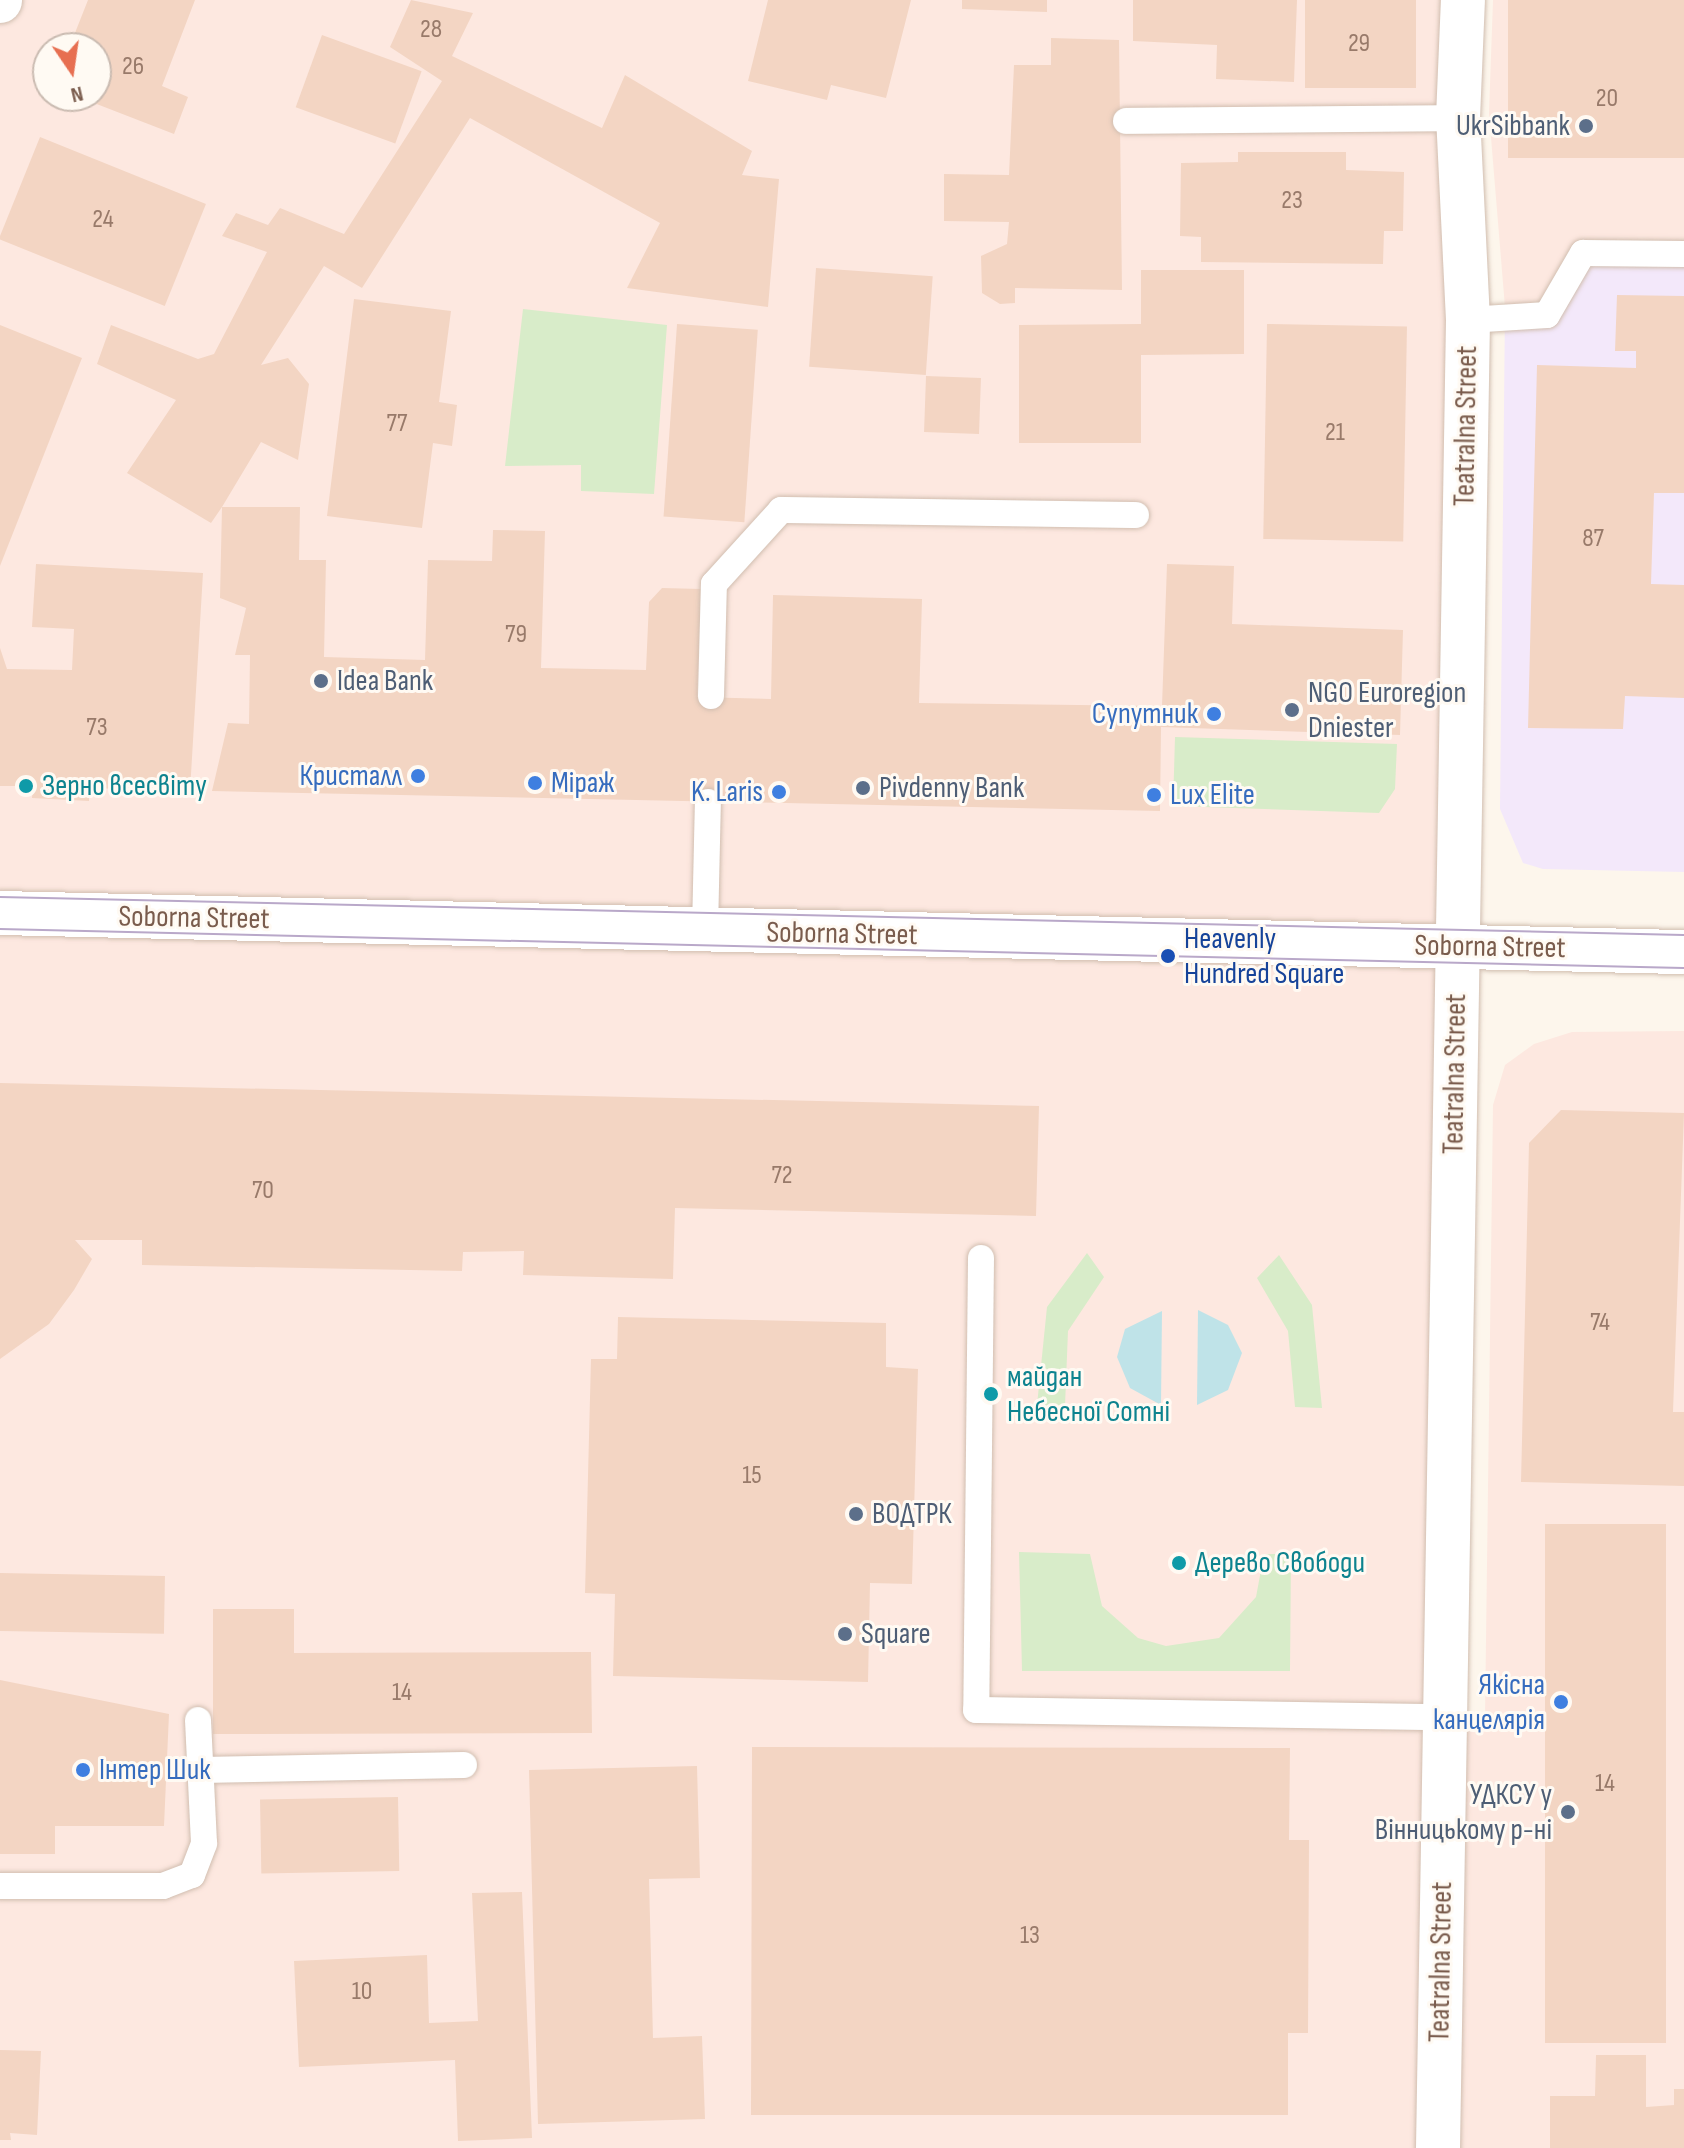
<!DOCTYPE html>
<meta charset="utf-8">
<style>
body{margin:0}
#map{position:relative;width:1684px;height:2148px;overflow:hidden;background:#fdf6ec;font-family:"Sofia Sans Condensed",sans-serif}
div>[style]{position:absolute}
.commercial>*{inset:0;background:#fde8e0}
.education>*{inset:0;background:#f3e8fa}
.green>*{inset:0;background:#d8ecc9}
.water>*{inset:0;background:#bfe3e8}
.building>*{inset:0;background:#f3d5c3;transform-origin:0 0}
.roads{filter:drop-shadow(0 0 2px #d1beb0) drop-shadow(0 0 2px #d1beb0)}
.lane>*{height:26px;margin:-13px;padding:0 13px;transform-origin:13px;border-radius:13px;background:#fff}
.secondary>*{height:44px;margin:-22px;padding:0 22px;transform-origin:22px;border-radius:22px;background:#fff}
.tram>*{height:2px;margin:-1px;padding:0 1px;transform-origin:1px;border-radius:1px;background:#b9a8c9}
.dots>*{width:22px;height:22px;translate:-50% -50%;box-sizing:border-box;border:4px solid #fffaf3;border-radius:50%}
span{translate:-50% -50%;white-space:nowrap;text-align:center;line-height:1.15;-webkit-text-stroke:6px #fffaf3;paint-order:stroke}
.number-label{font-size:26px;color:#987a6a}
.number-label span{-webkit-text-stroke-width:0}
.service-label{font-size:30px;color:#4e5e75}
.right{translate:-100% -50%;text-align:right}
.left{translate:0 -50%;text-align:left}
.street-label{font-size:30px;color:#7a5c4d}
.shop-label{font-size:30px;color:#366cbe}
.culture-label{font-size:30px;color:#0d838f}
.transit-label{font-size:30px;color:#164399}
.north{position:absolute;left:32px;top:32px;width:80px;height:80px;box-sizing:border-box;background:#fffaf3;border:2px solid #cabbb1;border-radius:50%;rotate:167deg;font-size:22px;font-weight:700;line-height:32px;text-align:center;color:#7a5c4d}
.north::after{content:'';display:block;margin:auto;width:28px;height:36px;background:#e76f51;clip-path:polygon(50% 0,100% 100%,50% 72%,0 100%)}
</style>
<div id="map">
<div class="commercial">
<div style="clip-path:polygon(evenodd,0 0,1463px 0,1445px 1717px,1485px 1717px,1493px 1105px,1505px 1065px,1534px 1044px,1572px 1032px,1684px 1031px,1684px 2148px,0 2148px,0 0,48px 48px,96px 48px,96px 96px,48px 96px,48px 48px)"></div>
<div style="clip-path:polygon(1493px 0,1684px 0,1684px 243px,1537px 305px,1505px 307px,1489px 113px)"></div>
</div>
<div class="education">
<div style="clip-path:polygon(1575px 242px,1684px 243px,1684px 872px,1543px 869px,1523px 863px,1500px 809px,1505px 307px,1538px 305px)"></div>
</div>
<div class="green">
<div style="clip-path:polygon(523px 309px,667px 325px,654px 494px,581px 491px,581px 465px,505px 466px)"></div>
<div style="clip-path:polygon(1175px 737px,1397px 744px,1395px 789px,1379px 813px,1173px 806px)"></div>
<div style="clip-path:polygon(1087px 1253px,1104px 1277px,1068px 1331px,1065px 1406px,1037px 1405px,1047px 1307px)"></div>
<div style="clip-path:polygon(1279px 1255px,1312px 1305px,1322px 1408px,1295px 1407px,1288px 1331px,1257px 1278px)"></div>
<div style="clip-path:polygon(1019px 1552px,1090px 1554px,1102px 1606px,1138px 1638px,1166px 1646px,1219px 1638px,1256px 1597px,1264px 1554px,1291px 1554px,1290px 1671px,1022px 1671px)"></div>
</div>
<div class="water">
<div style="clip-path:polygon(1198px 1310px,1228px 1325px,1242px 1353px,1228px 1390px,1197px 1405px)"></div>
<div style="clip-path:polygon(1162px 1311px,1161px 1405px,1130px 1388px,1117px 1357px,1125px 1329px)"></div>
</div>
<div class="building">
<div style="clip-path:polygon(88px 0,195px 0,162px 86px,188px 97px,174px 134px,76px 96px,96px 96px,96px 48px,69px 48px)"></div>
<div style="clip-path:polygon(411px 0,473px 13px,452px 56px,602px 128px,625px 75px,752px 151px,742px 175px,779px 179px,768px 307px,627px 288px,660px 223px,470px 118px,362px 288px,324px 266px,261px 365px,288px 358px,309px 384px,298px 460px,261px 442px,222px 507px,300px 507px,299px 560px,326px 560px,324px 657px,425px 660px,428px 560px,492px 561px,493px 530px,545px 531px,541px 668px,646px 670px,649px 602px,662px 588px,701px 589px,697px 697px,771px 699px,773px 595px,922px 599px,919px 703px,1162px 706px,1167px 564px,1234px 566px,1232px 624px,1403px 630px,1400px 735px,1161px 727px,1160px 811px,212px 791px,228px 723px,249px 724px,250px 655px,235px 655px,246px 608px,220px 598px,222px 507px,211px 523px,127px 473px,176px 400px,97px 364px,111px 325px,198px 359px,214px 354px,267px 252px,222px 236px,236px 213px,268px 225px,280px 208px,344px 234px,442px 81px,390px 47px)"></div>
<div style="clip-path:polygon(768px 0,911px 0,886px 98px,831px 85px,827px 100px,748px 81px)"></div>
<div style="clip-path:polygon(962px 0,1047px 0,1047px 12px,962px 9px)"></div>
<div style="clip-path:polygon(1133px 0,1297px 0,1294px 82px,1216px 79px,1217px 45px,1133px 41px)"></div>
<div style="left:1305px;top:0;width:111px;height:88px"></div>
<div style="left:1508px;top:0;width:176px;height:158px"></div>
<div style="left:322px;top:35px;width:106px;height:77px;rotate:20deg"></div>
<div style="clip-path:polygon(1051px 38px,1119px 40px,1122px 290px,1015px 288px,1015px 303px,1000px 304px,982px 293px,981px 256px,1007px 244px,1009px 222px,944px 221px,944px 174px,1009px 175px,1014px 65px,1051px 65px)"></div>
<div style="left:40px;top:137px;width:179px;height:110px;rotate:22deg"></div>
<div style="clip-path:polygon(1238px 152px,1346px 152px,1346px 170px,1404px 172px,1403px 231px,1384px 231px,1383px 264px,1201px 262px,1201px 237px,1180px 236px,1181px 163px,1238px 162px)"></div>
<div style="left:816px;top:268px;width:117px;height:99px;rotate:4deg"></div>
<div style="clip-path:polygon(1141px 270px,1244px 270px,1244px 354px,1141px 355px,1141px 443px,1019px 443px,1019px 325px,1141px 324px)"></div>
<div style="clip-path:polygon(1617px 295px,1684px 296px,1684px 493px,1654px 493px,1651px 584px,1684px 585px,1684px 698px,1625px 696px,1623px 729px,1528px 728px,1537px 365px,1636px 368px,1636px 351px,1615px 351px)"></div>
<div style="clip-path:polygon(354px 299px,451px 311px,439px 402px,457px 405px,452px 446px,433px 443px,422px 528px,327px 516px)"></div>
<div style="left:677px;top:324px;width:81px;height:193px;rotate:4deg"></div>
<div style="left:1267px;top:324px;width:140px;height:215px;rotate:1deg"></div>
<div style="clip-path:polygon(0 325px,82px 358px,0 566px)"></div>
<div style="left:926px;top:376px;width:55px;height:56px;rotate:2deg"></div>
<div style="clip-path:polygon(36px 564px,203px 573px,190px 791px,89px 788px,89px 801px,32px 798px,33px 786px,0 786px,0 648px,7px 669px,72px 670px,74px 629px,32px 627px)"></div>
<div style="clip-path:polygon(0 1083px,1039px 1106px,1036px 1216px,675px 1208px,673px 1279px,523px 1275px,524px 1251px,463px 1252px,462px 1271px,142px 1265px,142px 1240px,75px 1240px,92px 1259px,74px 1290px,49px 1324px,0 1359px)"></div>
<div style="clip-path:polygon(1561px 1110px,1684px 1113px,1673px 1412px,1684px 1412px,1684px 1486px,1521px 1482px,1529px 1143px)"></div>
<div style="clip-path:polygon(618px 1317px,886px 1323px,886px 1367px,918px 1369px,912px 1584px,870px 1583px,868px 1682px,613px 1676px,615px 1594px,585px 1593px,591px 1359px,617px 1359px)"></div>
<div style="left:1545px;top:1524px;width:121px;height:519px"></div>
<div style="left:0;top:1573px;width:165px;height:58px;rotate:1deg"></div>
<div style="clip-path:polygon(213px 1609px,294px 1609px,294px 1653px,591px 1652px,592px 1733px,213px 1734px)"></div>
<div style="clip-path:polygon(0 1680px,169px 1714px,164px 1826px,55px 1826px,55px 1854px,0 1854px)"></div>
<div style="clip-path:polygon(752px 1747px,1290px 1748px,1289px 1840px,1309px 1840px,1308px 2033px,1288px 2033px,1288px 2115px,751px 2115px)"></div>
<div style="clip-path:polygon(697px 1766px,700px 1878px,649px 1879px,653px 2038px,702px 2036px,705px 2119px,538px 2124px,529px 1770px)"></div>
<div style="left:398px;top:1797px;width:74px;height:138px;rotate:89deg"></div>
<div style="clip-path:polygon(522px 1892px,532px 2138px,458px 2141px,455px 2060px,299px 2067px,294px 1961px,427px 1955px,429px 2023px,478px 2021px,472px 1893px)"></div>
<div style="clip-path:polygon(0 2050px,41px 2051px,37px 2135px,10px 2133px,11px 2140px,0 2140px)"></div>
<div style="clip-path:polygon(1596px 2055px,1646px 2055px,1646px 2107px,1674px 2105px,1674px 2089px,1684px 2089px,1684px 2148px,1550px 2148px,1550px 2096px,1595px 2096px)"></div>
</div>
<div class="roads">
<div class="lane">
<div style="left:1126px;top:121px;width:332px;rotate:-0.5deg"></div>
<div style="left:1468px;top:320px;width:79px;rotate:-3.6deg"></div>
<div style="left:1547px;top:315px;width:72px;rotate:-59.9deg"></div>
<div style="left:1583px;top:253px;width:101px;rotate:0.6deg"></div>
<div style="left:711px;top:696px;width:112px;rotate:-88.5deg"></div>
<div style="left:714px;top:584px;width:100px;rotate:-47.8deg"></div>
<div style="left:781px;top:510px;width:355px;rotate:0.8deg"></div>
<div style="left:705px;top:930px;width:128px;rotate:-88.7deg"></div>
<div style="left:981px;top:1258px;width:452px;rotate:90.6deg"></div>
<div style="left:976px;top:1710px;width:468px;rotate:0.9deg"></div>
<div style="left:201px;top:1770px;width:263px;rotate:-1.1deg"></div>
<div style="left:0;top:1886px;width:163px"></div>
<div style="left:163px;top:1886px;width:31px;rotate:-21deg"></div>
<div style="left:192px;top:1875px;width:34px;rotate:-69deg"></div>
<div style="left:204px;top:1843px;width:123px;rotate:-92.8deg"></div>
</div>
<div class="secondary">
<div style="left:0;top:1px;width:1px;rotate:-90deg"></div>
<div style="left:0;top:913px;width:1684px;rotate:1.33deg"></div>
<div style="left:1438px;top:2148px;width:1828px;rotate:-89.06deg"></div>
<div style="left:1468px;top:320px;width:202px;rotate:-92.8deg"></div>
<div style="left:1458px;top:118px;width:118px;rotate:-87.6deg"></div>
</div>
</div>
<div class="tram">
<div style="left:0;top:897px;width:1684px;rotate:1.29deg"></div>
<div style="left:0;top:929px;width:1684px;rotate:1.33deg"></div>
</div>
<div class="dots">
<div style="left:1586px;top:126px;background:#5c6f8a"></div>
<div style="left:321px;top:681px;background:#5c6f8a"></div>
<div style="left:1292px;top:710px;background:#5c6f8a"></div>
<div style="left:1214px;top:714px;background:#3f7fe0"></div>
<div style="left:418px;top:776px;background:#3f7fe0"></div>
<div style="left:535px;top:783px;background:#3f7fe0"></div>
<div style="left:26px;top:786px;background:#0f9aa8"></div>
<div style="left:863px;top:788px;background:#5c6f8a"></div>
<div style="left:779px;top:792px;background:#3f7fe0"></div>
<div style="left:1154px;top:795px;background:#3f7fe0"></div>
<div style="left:1168px;top:956px;background:#1a4fb4"></div>
<div style="left:991px;top:1394px;background:#0f9aa8"></div>
<div style="left:856px;top:1514px;background:#5c6f8a"></div>
<div style="left:1179px;top:1563px;background:#0f9aa8"></div>
<div style="left:845px;top:1634px;background:#5c6f8a"></div>
<div style="left:1561px;top:1702px;background:#3f7fe0"></div>
<div style="left:83px;top:1770px;background:#3f7fe0"></div>
<div style="left:1568px;top:1812px;background:#5c6f8a"></div>
</div>
<div class="number-label">
<span style="left:431px;top:30px">28</span>
<span style="left:1359px;top:44px">29</span>
<span style="left:133px;top:67px">26</span>
<span style="left:1607px;top:99px">20</span>
<span style="left:1292px;top:201px">23</span>
<span style="left:103px;top:220px">24</span>
<span style="left:397px;top:424px">77</span>
<span style="left:1335px;top:433px">21</span>
<span style="left:1593px;top:539px">87</span>
<span style="left:516px;top:635px">79</span>
<span style="left:97px;top:728px">73</span>
<span style="left:782px;top:1176px">72</span>
<span style="left:263px;top:1191px">70</span>
<span style="left:1600px;top:1323px">74</span>
<span style="left:752px;top:1476px">15</span>
<span style="left:402px;top:1693px">14</span>
<span style="left:1605px;top:1784px">14</span>
<span style="left:1030px;top:1936px">13</span>
<span style="left:362px;top:1992px">10</span>
</div>
<div class="service-label">
<span class="right" style="left:1570px;top:126px">UkrSibbank</span>
<span class="left" style="left:337px;top:681px">Idea Bank</span>
<span class="left" style="left:1308px;top:710px">NGO Euroregion<br>Dniester</span>
<span class="left" style="left:879px;top:788px">Pivdenny Bank</span>
<span class="left" style="left:872px;top:1514px">ВОДТРК</span>
<span class="left" style="left:861px;top:1634px">Square</span>
<span class="right" style="left:1552px;top:1812px">УДКСУ у<br>Вінницькому р-ні</span>
</div>
<div class="street-label">
<span style="left:1466px;top:426px;rotate:-89deg">Teatralna Street</span>
<span style="left:194px;top:918px;rotate:1deg">Soborna Street</span>
<span style="left:842px;top:934px;rotate:1deg">Soborna Street</span>
<span style="left:1490px;top:947px;rotate:1deg">Soborna Street</span>
<span style="left:1455px;top:1074px;rotate:-89deg">Teatralna Street</span>
<span style="left:1441px;top:1962px;rotate:-89deg">Teatralna Street</span>
</div>
<div class="shop-label">
<span class="right" style="left:1198px;top:714px">Супутник</span>
<span class="right" style="left:402px;top:776px">Кристалл</span>
<span class="left" style="left:551px;top:783px">Міраж</span>
<span class="right" style="left:763px;top:792px">K. Laris</span>
<span class="left" style="left:1170px;top:795px">Lux Elite</span>
<span class="right" style="left:1545px;top:1702px">Якісна<br>канцелярія</span>
<span class="left" style="left:99px;top:1770px">Інтер Шик</span>
</div>
<div class="culture-label">
<span class="left" style="left:42px;top:786px">Зерно всесвіту</span>
<span class="left" style="left:1007px;top:1394px">майдан<br>Небесної Сотні</span>
<span class="left" style="left:1195px;top:1563px">Дерево Свободи</span>
</div>
<div class="transit-label">
<span class="left" style="left:1184px;top:956px">Heavenly<br>Hundred Square</span>
</div>
<div class="north">N</div>
</div>
